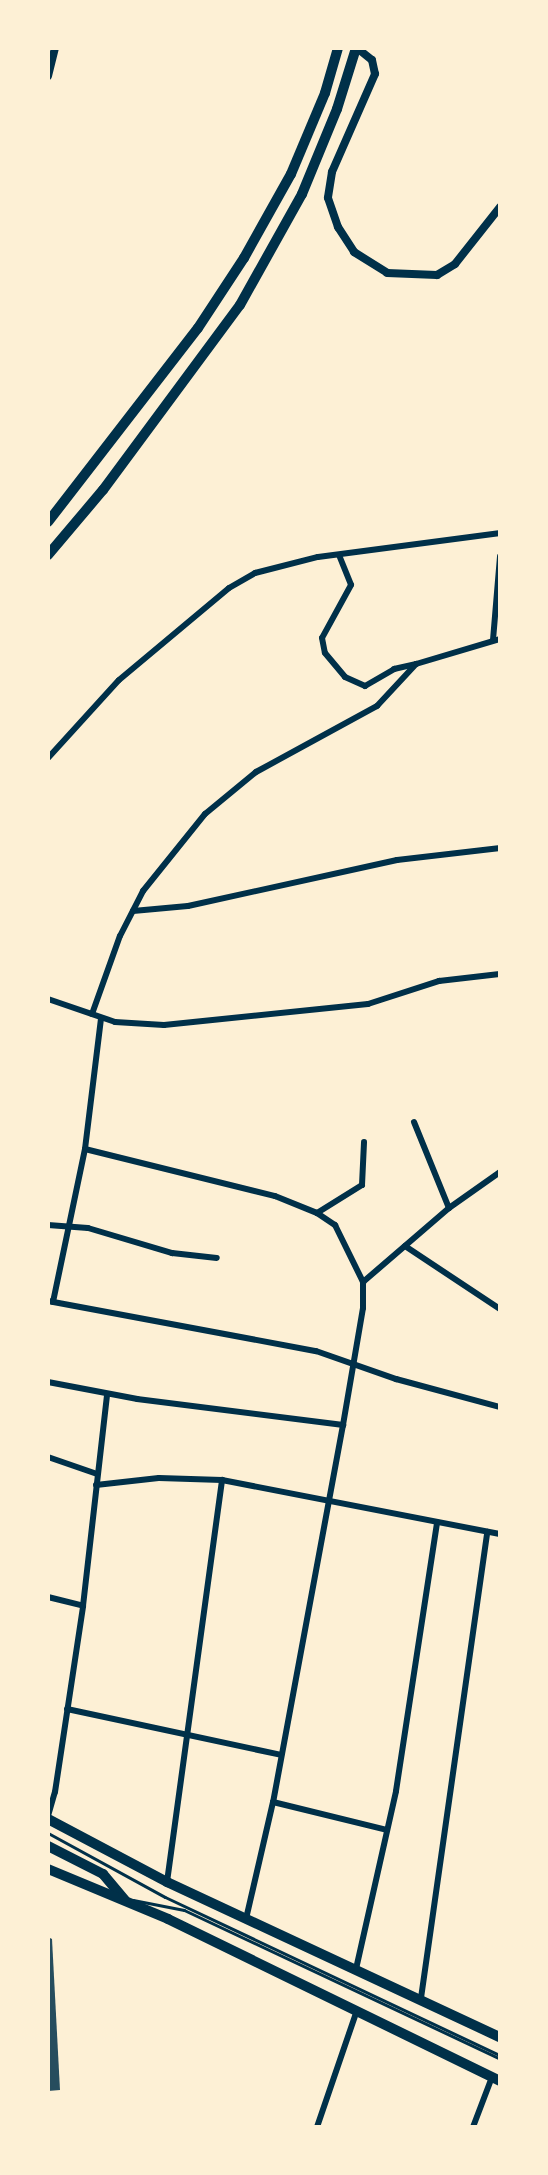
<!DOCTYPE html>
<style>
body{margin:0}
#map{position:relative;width:548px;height:2175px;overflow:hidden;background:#fdf0d5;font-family:"Sofia Sans Condensed",sans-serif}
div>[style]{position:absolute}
.building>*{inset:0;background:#264d5e}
.service>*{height:3px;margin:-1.5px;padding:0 1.5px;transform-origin:1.5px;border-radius:1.5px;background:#003049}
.minor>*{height:6px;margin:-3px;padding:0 3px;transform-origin:3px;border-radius:3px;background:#003049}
.tertiary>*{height:8px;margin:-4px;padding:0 4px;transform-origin:4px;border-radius:4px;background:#003049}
.primary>*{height:10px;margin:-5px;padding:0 5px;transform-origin:5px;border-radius:5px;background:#003049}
.trunk>*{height:10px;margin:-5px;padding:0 5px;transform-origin:5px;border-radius:5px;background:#003049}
span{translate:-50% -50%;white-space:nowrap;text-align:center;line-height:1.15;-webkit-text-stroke:4.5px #fdf0d5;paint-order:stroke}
.frame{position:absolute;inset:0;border:50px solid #fdf0d5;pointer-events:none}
</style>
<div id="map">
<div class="building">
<div style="clip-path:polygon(48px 1937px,52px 1939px,60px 2090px,48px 2091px)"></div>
</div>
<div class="service">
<div style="left:48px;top:1833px;width:133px;rotate:28.7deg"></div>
<div style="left:165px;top:1897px;width:370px;rotate:25.3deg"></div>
<div style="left:133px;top:1900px;width:52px;rotate:11.1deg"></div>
<div style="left:184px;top:1910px;width:349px;rotate:25.2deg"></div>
</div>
<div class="minor">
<div style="left:339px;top:555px;width:32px;rotate:68deg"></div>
<div style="left:351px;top:585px;width:60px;rotate:118.7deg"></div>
<div style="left:322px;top:638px;width:15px;rotate:79deg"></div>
<div style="left:325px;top:653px;width:31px;rotate:50deg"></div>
<div style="left:345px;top:677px;width:22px;rotate:24deg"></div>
<div style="left:365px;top:686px;width:34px;rotate:-30deg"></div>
<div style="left:394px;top:669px;width:23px;rotate:-13deg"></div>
<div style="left:493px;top:640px;width:84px;rotate:-85.2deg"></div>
<div style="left:48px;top:758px;width:105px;rotate:-47.7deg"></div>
<div style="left:119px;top:680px;width:143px;rotate:-39.9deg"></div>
<div style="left:229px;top:588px;width:30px;rotate:-30deg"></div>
<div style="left:255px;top:573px;width:65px;rotate:-14.3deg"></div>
<div style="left:318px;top:557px;width:184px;rotate:-7.5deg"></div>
<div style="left:133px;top:911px;width:55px;rotate:-5.2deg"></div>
<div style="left:188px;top:906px;width:214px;rotate:-12.4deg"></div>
<div style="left:397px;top:860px;width:104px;rotate:-6.6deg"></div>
<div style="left:48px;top:999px;width:71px;rotate:18.9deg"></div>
<div style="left:115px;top:1022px;width:49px;rotate:3.5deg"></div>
<div style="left:164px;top:1025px;width:205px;rotate:-5.9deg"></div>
<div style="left:368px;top:1004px;width:75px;rotate:-17.9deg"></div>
<div style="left:439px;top:981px;width:61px;rotate:-6.5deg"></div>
<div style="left:92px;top:1014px;width:83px;rotate:-70.3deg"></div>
<div style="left:120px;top:936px;width:51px;rotate:-62.9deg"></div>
<div style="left:143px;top:891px;width:99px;rotate:-51.2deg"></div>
<div style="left:205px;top:814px;width:66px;rotate:-39.5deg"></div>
<div style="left:256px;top:772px;width:138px;rotate:-28.6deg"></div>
<div style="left:377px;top:706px;width:57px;rotate:-47.1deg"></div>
<div style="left:416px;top:664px;width:88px;rotate:-16.6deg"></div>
<div style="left:414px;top:1122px;width:93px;rotate:67.9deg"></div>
<div style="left:85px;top:1149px;width:196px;rotate:13.9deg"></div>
<div style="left:275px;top:1196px;width:45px;rotate:22deg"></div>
<div style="left:317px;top:1213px;width:22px;rotate:34deg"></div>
<div style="left:335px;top:1225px;width:64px;rotate:63.8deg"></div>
<div style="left:363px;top:1282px;width:26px;rotate:90deg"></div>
<div style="left:363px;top:1308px;width:119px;rotate:99.7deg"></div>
<div style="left:343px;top:1425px;width:383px;rotate:100.5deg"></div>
<div style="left:273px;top:1802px;width:120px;rotate:103deg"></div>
<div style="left:317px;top:1213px;width:53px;rotate:-31.9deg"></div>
<div style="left:362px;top:1185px;width:43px;rotate:-87.3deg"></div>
<div style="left:48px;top:1225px;width:40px;rotate:4.3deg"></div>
<div style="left:88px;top:1228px;width:88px;rotate:16.6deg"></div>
<div style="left:172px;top:1253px;width:45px;rotate:6.3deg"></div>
<div style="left:405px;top:1246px;width:114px;rotate:33.6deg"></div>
<div style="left:363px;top:1282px;width:113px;rotate:-40.7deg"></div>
<div style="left:449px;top:1208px;width:62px;rotate:-35.2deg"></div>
<div style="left:48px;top:1301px;width:273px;rotate:10.6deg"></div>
<div style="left:316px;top:1351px;width:85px;rotate:19.3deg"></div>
<div style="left:396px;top:1379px;width:108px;rotate:15.1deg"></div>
<div style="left:53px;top:1302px;width:156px;rotate:-78.2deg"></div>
<div style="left:85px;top:1149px;width:132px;rotate:-83deg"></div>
<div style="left:48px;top:1382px;width:91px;rotate:10.8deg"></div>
<div style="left:137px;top:1399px;width:208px;rotate:7.2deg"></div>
<div style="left:48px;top:1457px;width:52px;rotate:19.1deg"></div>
<div style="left:96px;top:1485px;width:63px;rotate:-6.3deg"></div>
<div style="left:159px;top:1478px;width:63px;rotate:1.8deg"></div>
<div style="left:222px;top:1480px;width:283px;rotate:11deg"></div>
<div style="left:48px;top:1597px;width:36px;rotate:14deg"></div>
<div style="left:67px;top:1709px;width:219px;rotate:12.1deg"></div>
<div style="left:273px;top:1802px;width:117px;rotate:13.8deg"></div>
<div style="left:48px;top:1816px;width:25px;rotate:-74deg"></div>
<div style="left:55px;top:1792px;width:188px;rotate:-81.4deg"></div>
<div style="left:83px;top:1606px;width:213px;rotate:-83.5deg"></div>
<div style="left:167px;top:1882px;width:406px;rotate:-82.2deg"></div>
<div style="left:356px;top:1969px;width:182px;rotate:-77.3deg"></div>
<div style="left:396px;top:1791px;width:272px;rotate:-81.3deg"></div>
<div style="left:421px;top:1998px;width:471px;rotate:-81.9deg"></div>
<div style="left:317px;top:2127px;width:120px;rotate:-71.1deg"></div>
<div style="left:473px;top:2127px;width:53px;rotate:-69.2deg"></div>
</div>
<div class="tertiary">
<div style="left:357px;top:48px;width:19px;rotate:39deg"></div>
<div style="left:372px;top:60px;width:14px;rotate:78deg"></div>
<div style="left:375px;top:74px;width:107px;rotate:113.7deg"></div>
<div style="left:332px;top:172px;width:26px;rotate:99deg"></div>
<div style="left:328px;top:198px;width:31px;rotate:71deg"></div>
<div style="left:338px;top:227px;width:30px;rotate:57deg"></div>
<div style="left:354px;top:252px;width:39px;rotate:32deg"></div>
<div style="left:387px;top:273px;width:50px;rotate:2.3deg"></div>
<div style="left:437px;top:275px;width:21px;rotate:-31deg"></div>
<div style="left:455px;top:264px;width:73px;rotate:-51.7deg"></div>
<div style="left:48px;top:76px;width:29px;rotate:-76deg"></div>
</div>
<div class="primary">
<div style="left:48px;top:1819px;width:135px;rotate:27.9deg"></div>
<div style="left:167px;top:1882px;width:367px;rotate:25deg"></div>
<div style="left:48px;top:1846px;width:62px;rotate:27deg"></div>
<div style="left:103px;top:1874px;width:34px;rotate:50deg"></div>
<div style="left:48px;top:1869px;width:130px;rotate:22.6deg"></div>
<div style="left:168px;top:1919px;width:369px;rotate:26deg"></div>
</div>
<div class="trunk">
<div style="left:48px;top:522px;width:245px;rotate:-52.3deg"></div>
<div style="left:198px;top:328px;width:84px;rotate:-56.7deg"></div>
<div style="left:244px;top:258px;width:96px;rotate:-60.8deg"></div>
<div style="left:291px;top:174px;width:88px;rotate:-67.2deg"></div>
<div style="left:325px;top:93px;width:47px;rotate:-73.9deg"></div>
<div style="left:48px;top:555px;width:85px;rotate:-49.8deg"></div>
<div style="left:103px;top:490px;width:230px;rotate:-53.5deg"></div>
<div style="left:240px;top:305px;width:127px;rotate:-60.8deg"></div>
<div style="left:302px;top:194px;width:92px;rotate:-67.6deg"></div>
<div style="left:337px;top:109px;width:64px;rotate:-72.7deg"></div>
</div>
<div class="frame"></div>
</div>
